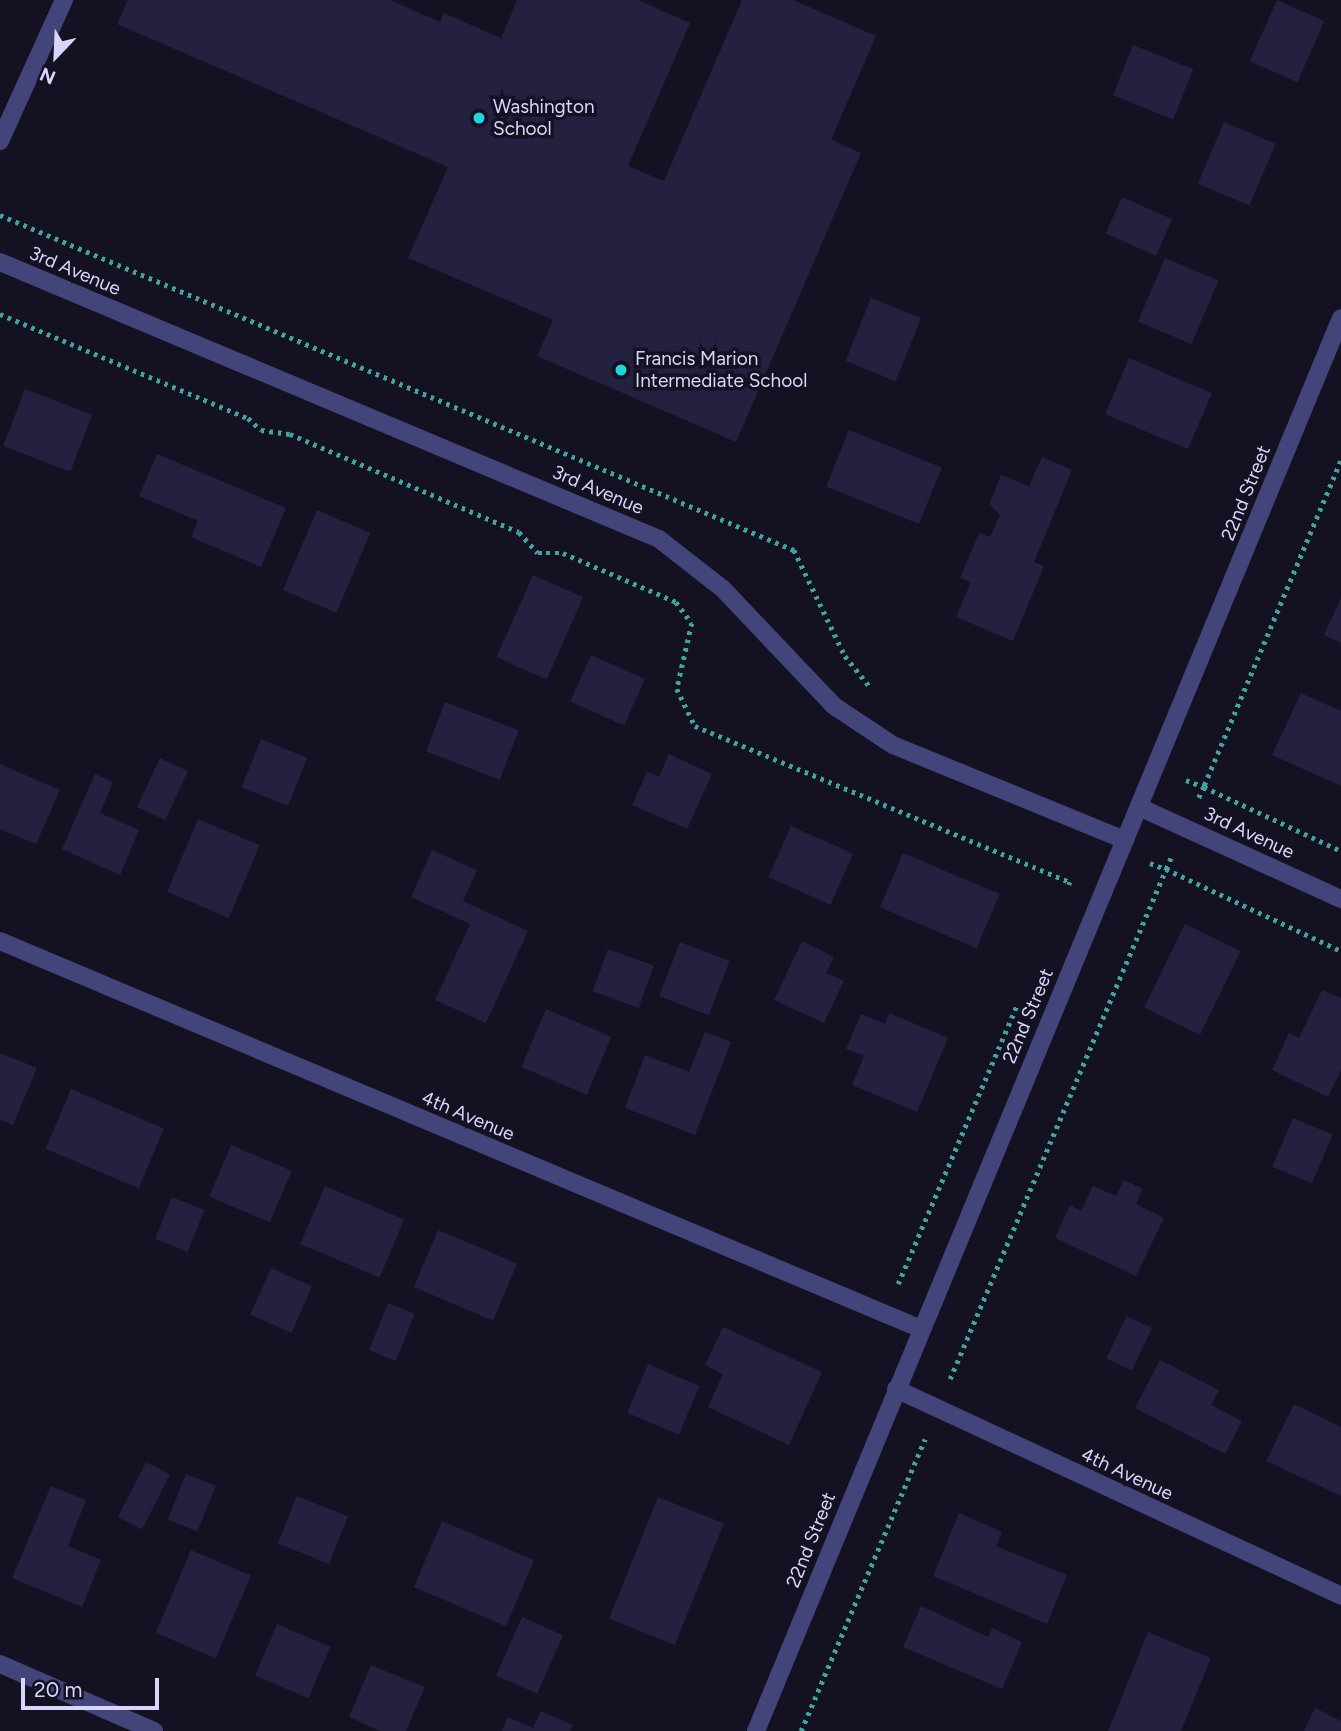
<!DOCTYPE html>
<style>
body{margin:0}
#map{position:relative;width:1341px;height:1731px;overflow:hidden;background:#131122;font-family:Figtree,sans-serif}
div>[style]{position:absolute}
.building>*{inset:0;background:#242040;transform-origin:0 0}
.path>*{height:4.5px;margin-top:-2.25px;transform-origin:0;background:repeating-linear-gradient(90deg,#3fa699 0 3.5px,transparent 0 8.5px)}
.minor>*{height:18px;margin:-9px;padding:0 9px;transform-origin:9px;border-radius:9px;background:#42447a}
.dots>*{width:19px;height:19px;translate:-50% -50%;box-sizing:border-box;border:4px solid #131122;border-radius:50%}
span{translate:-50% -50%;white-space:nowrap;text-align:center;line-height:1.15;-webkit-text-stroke:7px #131122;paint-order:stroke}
.poi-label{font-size:19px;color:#d9d7f9}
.left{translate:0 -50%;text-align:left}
.street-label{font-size:19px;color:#d9d7f9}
.north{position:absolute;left:21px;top:21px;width:70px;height:70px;-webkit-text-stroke:5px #131122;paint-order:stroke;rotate:203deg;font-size:19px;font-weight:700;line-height:28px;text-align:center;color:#d9d7f9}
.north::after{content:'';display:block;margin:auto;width:24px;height:32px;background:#d9d7f9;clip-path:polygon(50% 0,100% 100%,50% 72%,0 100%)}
.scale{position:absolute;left:21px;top:1678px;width:138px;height:32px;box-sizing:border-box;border:4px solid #d9d7f9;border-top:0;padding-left:9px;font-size:21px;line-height:24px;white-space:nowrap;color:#d9d7f9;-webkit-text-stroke:5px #131122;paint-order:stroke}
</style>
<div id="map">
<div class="building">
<div style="clip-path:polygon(128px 0,390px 0,440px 22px,444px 13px,501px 38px,517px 0,638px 0,690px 23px,628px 166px,664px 181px,742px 0,793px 0,876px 36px,831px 140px,861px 153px,736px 442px,537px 356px,553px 320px,408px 258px,448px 167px,117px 24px)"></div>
<div style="left:1277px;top:0;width:52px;height:67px;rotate:24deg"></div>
<div style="left:1133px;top:45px;width:65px;height:54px;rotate:22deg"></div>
<div style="left:1224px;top:122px;width:56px;height:67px;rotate:23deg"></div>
<div style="left:1122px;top:197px;width:55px;height:40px;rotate:24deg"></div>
<div style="left:1165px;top:258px;width:58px;height:69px;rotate:23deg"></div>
<div style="left:871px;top:298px;width:54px;height:68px;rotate:22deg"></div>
<div style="left:1129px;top:358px;width:90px;height:61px;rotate:23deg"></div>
<div style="left:25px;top:389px;width:72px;height:61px;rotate:21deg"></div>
<div style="left:849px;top:430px;width:100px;height:61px;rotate:22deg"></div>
<div style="clip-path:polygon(157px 454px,286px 508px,261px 567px,191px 537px,198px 521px,139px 496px)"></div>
<div style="clip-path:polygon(1042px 457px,1072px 470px,1034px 562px,1044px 566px,1013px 641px,956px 617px,971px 582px,960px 578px,979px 533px,990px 537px,1000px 515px,989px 504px,1001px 475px,1029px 486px)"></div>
<div style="left:317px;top:510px;width:58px;height:87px;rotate:23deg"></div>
<div style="left:533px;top:575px;width:55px;height:90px;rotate:24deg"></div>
<div style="clip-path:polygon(1341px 598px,1341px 643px,1324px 635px)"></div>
<div style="left:591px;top:655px;width:59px;height:51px;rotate:24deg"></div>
<div style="clip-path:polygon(1301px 693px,1341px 711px,1341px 786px,1272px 755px)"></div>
<div style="left:445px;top:702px;width:79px;height:53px;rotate:21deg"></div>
<div style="left:261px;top:739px;width:50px;height:52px;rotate:22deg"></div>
<div style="clip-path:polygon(669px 754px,712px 774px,687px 829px,632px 805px,647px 772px,659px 777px)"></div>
<div style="left:160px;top:758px;width:31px;height:54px;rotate:25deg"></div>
<div style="clip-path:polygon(0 764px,60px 790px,36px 844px,0 829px)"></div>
<div style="clip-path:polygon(95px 774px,113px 782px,100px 813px,139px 830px,120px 875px,62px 849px)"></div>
<div style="left:198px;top:819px;width:67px;height:79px;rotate:23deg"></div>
<div style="left:791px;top:826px;width:68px;height:56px;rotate:24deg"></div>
<div style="clip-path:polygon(432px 850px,477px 870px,463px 901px,528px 931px,486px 1023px,435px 1000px,470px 924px,411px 897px)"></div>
<div style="left:903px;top:853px;width:105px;height:59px;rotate:23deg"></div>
<div style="left:1185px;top:924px;width:62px;height:93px;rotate:26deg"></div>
<div style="clip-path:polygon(802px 941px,834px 957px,826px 973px,844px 981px,824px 1023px,774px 1000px)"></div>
<div style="left:680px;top:942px;width:53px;height:58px;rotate:21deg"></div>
<div style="left:608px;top:949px;width:49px;height:45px;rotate:20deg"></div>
<div style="clip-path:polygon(1322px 990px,1341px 998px,1341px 1070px,1328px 1097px,1272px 1070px,1289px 1033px,1299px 1038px)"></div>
<div style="left:546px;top:1009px;width:71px;height:63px;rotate:23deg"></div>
<div style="clip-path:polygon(889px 1013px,948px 1038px,917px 1112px,852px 1085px,864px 1056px,846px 1049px,861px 1014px,885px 1024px)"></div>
<div style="clip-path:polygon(705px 1032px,731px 1042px,695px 1135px,625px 1108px,645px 1055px,689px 1072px)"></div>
<div style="clip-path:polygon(0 1053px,37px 1068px,13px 1125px,0 1120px)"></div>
<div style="left:71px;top:1089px;width:101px;height:65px;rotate:23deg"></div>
<div style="left:1293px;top:1118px;width:43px;height:53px;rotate:23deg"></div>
<div style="left:231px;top:1145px;width:66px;height:56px;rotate:23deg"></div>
<div style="clip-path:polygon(1124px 1180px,1143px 1189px,1136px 1204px,1164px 1218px,1136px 1276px,1055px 1238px,1070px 1205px,1081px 1211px,1093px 1186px,1116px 1196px)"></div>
<div style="left:325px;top:1186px;width:86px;height:63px;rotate:23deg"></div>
<div style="left:172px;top:1197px;width:35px;height:45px;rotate:22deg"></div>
<div style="left:438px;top:1230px;width:86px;height:62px;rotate:23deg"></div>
<div style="left:271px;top:1268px;width:45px;height:51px;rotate:24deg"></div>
<div style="left:388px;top:1303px;width:29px;height:51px;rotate:22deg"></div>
<div style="left:1127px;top:1316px;width:28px;height:47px;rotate:26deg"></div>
<div style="clip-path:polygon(723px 1327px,822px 1372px,789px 1445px,708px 1407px,723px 1374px,705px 1365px)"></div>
<div style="clip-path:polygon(1160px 1360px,1219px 1390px,1211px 1405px,1242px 1421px,1225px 1454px,1135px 1408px)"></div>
<div style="left:648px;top:1364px;width:56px;height:53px;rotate:23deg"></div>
<div style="clip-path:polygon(1294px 1404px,1341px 1427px,1341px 1496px,1266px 1461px)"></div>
<div style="left:146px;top:1462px;width:27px;height:62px;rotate:27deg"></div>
<div style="left:186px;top:1474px;width:32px;height:49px;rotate:22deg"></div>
<div style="clip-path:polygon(51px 1486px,86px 1500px,68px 1546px,101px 1560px,82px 1607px,12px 1578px)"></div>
<div style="left:297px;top:1496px;width:55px;height:51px;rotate:22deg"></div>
<div style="left:658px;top:1497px;width:71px;height:131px;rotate:22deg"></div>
<div style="clip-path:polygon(959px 1513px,1002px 1532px,996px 1546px,1067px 1575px,1047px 1624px,933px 1576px)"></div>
<div style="left:442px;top:1521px;width:100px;height:72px;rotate:23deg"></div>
<div style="left:191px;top:1550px;width:65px;height:90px;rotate:23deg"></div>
<div style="clip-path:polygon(921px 1606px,988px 1637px,992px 1628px,1022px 1642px,1002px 1689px,903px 1647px)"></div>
<div style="left:522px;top:1617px;width:45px;height:64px;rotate:24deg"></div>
<div style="left:277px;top:1624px;width:58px;height:56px;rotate:23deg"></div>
<div style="clip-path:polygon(1148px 1632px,1211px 1658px,1181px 1731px,1108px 1731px)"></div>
<div style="clip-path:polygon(371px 1665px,425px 1687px,406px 1731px,380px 1731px,349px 1717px)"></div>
<div style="clip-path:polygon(1315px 1708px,1341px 1721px,1341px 1731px,1304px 1731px)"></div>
<div style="clip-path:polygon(541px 1711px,573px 1725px,570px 1731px,502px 1731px,508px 1717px,533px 1728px)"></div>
</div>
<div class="path">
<div style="left:0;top:215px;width:862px;rotate:22.88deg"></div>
<div style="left:794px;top:550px;width:118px;rotate:64.3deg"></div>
<div style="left:845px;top:656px;width:40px;rotate:51deg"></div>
<div style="left:0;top:314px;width:269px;rotate:22.8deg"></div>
<div style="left:248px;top:418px;width:18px;rotate:43deg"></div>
<div style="left:261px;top:430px;width:29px;rotate:8deg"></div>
<div style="left:290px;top:434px;width:249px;rotate:23.2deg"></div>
<div style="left:519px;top:532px;width:28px;rotate:48deg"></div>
<div style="left:538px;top:553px;width:25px"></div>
<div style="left:563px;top:553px;width:123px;rotate:23.4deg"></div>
<div style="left:676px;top:602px;width:26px;rotate:53deg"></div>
<div style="left:692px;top:623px;width:68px;rotate:102.8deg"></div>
<div style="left:677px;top:689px;width:41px;rotate:64.1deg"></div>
<div style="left:695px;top:726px;width:406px;rotate:22.6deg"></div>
<div style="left:1070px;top:882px;width:3px;rotate:108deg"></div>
<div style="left:1341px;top:461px;width:354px;rotate:112.8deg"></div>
<div style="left:1204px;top:787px;width:151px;rotate:25deg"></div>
<div style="left:1186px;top:780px;width:19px;rotate:21deg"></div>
<div style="left:1204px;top:787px;width:14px;rotate:115deg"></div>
<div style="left:1150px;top:863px;width:17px;rotate:21deg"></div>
<div style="left:1166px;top:869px;width:12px;rotate:-66deg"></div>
<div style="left:898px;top:1284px;width:303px;rotate:-66.9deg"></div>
<div style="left:950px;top:1379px;width:554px;rotate:-67.05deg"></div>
<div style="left:1166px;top:869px;width:193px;rotate:25.1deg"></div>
<div style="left:801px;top:1731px;width:317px;rotate:-67deg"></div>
</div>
<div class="minor">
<div style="left:0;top:141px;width:155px;rotate:-65.6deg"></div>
<div style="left:0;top:262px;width:715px;rotate:22.8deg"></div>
<div style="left:659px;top:539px;width:81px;rotate:38deg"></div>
<div style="left:723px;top:589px;width:161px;rotate:46.5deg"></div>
<div style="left:834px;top:706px;width:71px;rotate:33.5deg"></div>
<div style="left:893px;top:745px;width:251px;rotate:22.3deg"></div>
<div style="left:1139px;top:807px;width:222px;rotate:24.5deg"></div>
<div style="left:0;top:941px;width:999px;rotate:22.84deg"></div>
<div style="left:896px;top:1389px;width:491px;rotate:24.9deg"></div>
<div style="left:0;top:1664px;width:168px;rotate:23.5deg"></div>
<div style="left:756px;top:1731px;width:1529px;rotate:-67.51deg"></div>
</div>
<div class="dots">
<div style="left:479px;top:118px;background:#1fd6de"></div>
<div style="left:621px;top:370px;background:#1fd6de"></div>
</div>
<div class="poi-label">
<span class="left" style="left:493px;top:118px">Washington<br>School</span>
<span class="left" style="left:635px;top:370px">Francis Marion<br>Intermediate School</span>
</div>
<div class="street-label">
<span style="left:75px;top:271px;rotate:23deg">3rd Avenue</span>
<span style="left:598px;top:490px;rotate:23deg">3rd Avenue</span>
<span style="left:1246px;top:493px;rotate:-68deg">22nd Street</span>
<span style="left:1249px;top:833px;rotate:25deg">3rd Avenue</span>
<span style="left:1028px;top:1016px;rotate:-67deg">22nd Street</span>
<span style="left:468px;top:1116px;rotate:23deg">4th Avenue</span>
<span style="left:1127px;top:1474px;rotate:25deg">4th Avenue</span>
<span style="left:811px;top:1540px;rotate:-68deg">22nd Street</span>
</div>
<div class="north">N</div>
<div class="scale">20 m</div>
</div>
